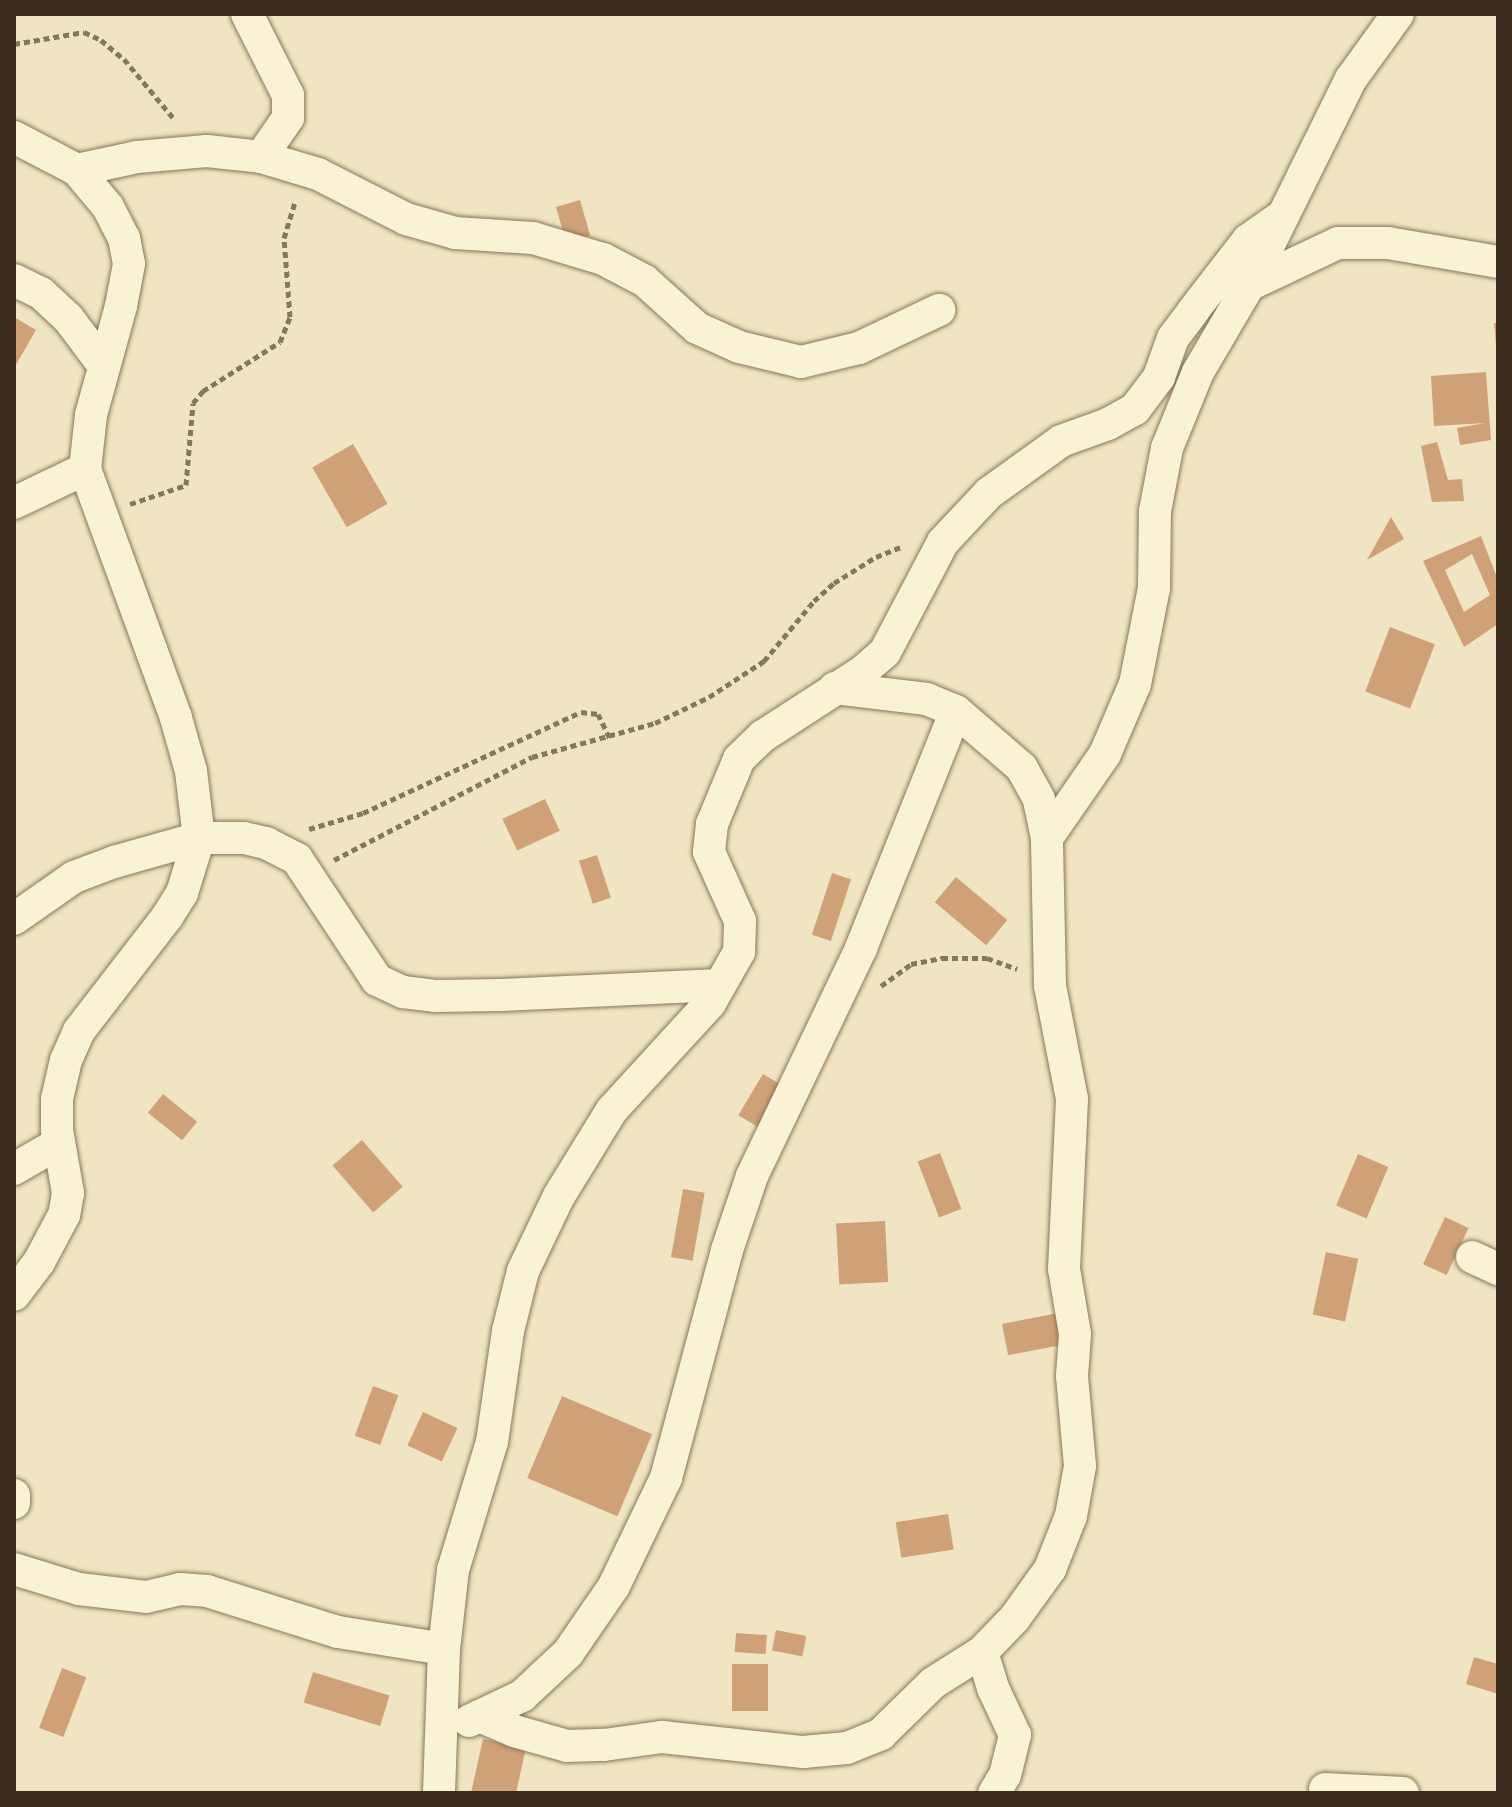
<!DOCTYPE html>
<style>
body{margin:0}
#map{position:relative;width:1512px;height:1807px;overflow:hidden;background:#f0e5c2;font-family:"Times New Roman",serif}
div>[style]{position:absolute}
.building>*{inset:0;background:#d0a176;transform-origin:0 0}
.path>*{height:5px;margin-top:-2.5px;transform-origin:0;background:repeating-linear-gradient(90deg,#8a7658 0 6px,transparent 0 10px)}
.roads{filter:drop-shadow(0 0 2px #8a7658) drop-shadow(0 0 2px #8a7658)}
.minor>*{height:32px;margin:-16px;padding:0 16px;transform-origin:16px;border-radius:16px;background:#faf2d5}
span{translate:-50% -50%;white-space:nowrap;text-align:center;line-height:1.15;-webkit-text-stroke:6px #f7efd2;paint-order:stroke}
.frame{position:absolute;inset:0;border:16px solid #3a2d1d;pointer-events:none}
</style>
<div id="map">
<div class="building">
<div style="left:580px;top:200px;width:37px;height:25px;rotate:74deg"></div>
<div style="clip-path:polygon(14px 317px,36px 330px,14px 368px)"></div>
<div style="clip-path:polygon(1494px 323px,1498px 323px,1498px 344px,1496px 344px)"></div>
<div style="clip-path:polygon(1486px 372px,1491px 440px,1460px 445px,1457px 428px,1485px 423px,1434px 426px,1431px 376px)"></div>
<div style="clip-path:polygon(1437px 442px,1448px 480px,1462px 479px,1464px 501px,1432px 502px,1421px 446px)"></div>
<div style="left:353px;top:444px;width:69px;height:47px;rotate:60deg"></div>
<div style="clip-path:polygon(1391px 517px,1404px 539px,1367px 560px)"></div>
<div style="clip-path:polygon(evenodd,1481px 536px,1498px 580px,1498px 624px,1464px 647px,1423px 561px,1481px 536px,1472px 554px,1490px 595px,1464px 612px,1445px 570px,1472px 554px)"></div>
<div style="left:1390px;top:627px;width:48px;height:69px;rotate:21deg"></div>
<div style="left:545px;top:799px;width:35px;height:47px;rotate:65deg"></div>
<div style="left:597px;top:855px;width:45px;height:19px;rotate:72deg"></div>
<div style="left:832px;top:873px;width:20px;height:65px;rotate:18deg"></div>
<div style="left:956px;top:877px;width:67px;height:33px;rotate:40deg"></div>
<div style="left:763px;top:1074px;width:23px;height:48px;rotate:31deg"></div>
<div style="left:163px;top:1094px;width:44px;height:24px;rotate:39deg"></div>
<div style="left:362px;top:1140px;width:62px;height:39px;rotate:49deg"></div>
<div style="left:940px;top:1153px;width:60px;height:24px;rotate:69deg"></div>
<div style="left:1358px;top:1154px;width:33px;height:56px;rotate:23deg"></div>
<div style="left:683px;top:1189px;width:22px;height:69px;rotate:10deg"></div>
<div style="left:1445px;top:1217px;width:26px;height:52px;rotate:25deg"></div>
<div style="left:885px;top:1221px;width:61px;height:49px;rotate:87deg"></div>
<div style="left:1326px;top:1252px;width:33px;height:64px;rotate:12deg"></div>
<div style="left:1058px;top:1313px;width:32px;height:57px;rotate:79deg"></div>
<div style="left:373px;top:1386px;width:27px;height:53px;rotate:20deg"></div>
<div style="left:562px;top:1396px;width:98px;height:89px;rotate:23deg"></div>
<div style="left:423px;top:1412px;width:38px;height:37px;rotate:25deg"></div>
<div style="left:948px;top:1514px;width:36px;height:53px;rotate:81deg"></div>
<div style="left:776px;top:1630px;width:31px;height:21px;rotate:11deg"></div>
<div style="left:736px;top:1633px;width:31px;height:19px;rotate:4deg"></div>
<div style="clip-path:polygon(1474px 1657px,1498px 1664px,1498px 1694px,1466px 1684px)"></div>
<div style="left:732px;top:1664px;width:36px;height:47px"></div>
<div style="left:62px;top:1668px;width:26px;height:64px;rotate:21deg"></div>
<div style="left:313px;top:1672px;width:80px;height:32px;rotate:17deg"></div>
<div style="clip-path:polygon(483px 1739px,526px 1748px,516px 1793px,471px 1793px)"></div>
</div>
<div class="path">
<div style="left:14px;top:44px;width:71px;rotate:-9.7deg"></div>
<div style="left:84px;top:32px;width:19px;rotate:25deg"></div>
<div style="left:101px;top:40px;width:30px;rotate:40deg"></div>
<div style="left:124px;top:59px;width:80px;rotate:50.1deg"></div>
<div style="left:130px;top:504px;width:59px;rotate:-18.7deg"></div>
<div style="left:186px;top:485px;width:82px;rotate:-85.1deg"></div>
<div style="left:193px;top:403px;width:16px;rotate:-50deg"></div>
<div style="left:203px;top:391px;width:91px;rotate:-32.5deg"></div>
<div style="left:280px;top:342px;width:27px;rotate:-68deg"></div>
<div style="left:290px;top:317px;width:79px;rotate:-94.3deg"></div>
<div style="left:284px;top:238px;width:38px;rotate:-73deg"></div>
<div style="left:309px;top:829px;width:56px;rotate:-16.5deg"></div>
<div style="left:363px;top:813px;width:240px;rotate:-24.9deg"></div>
<div style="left:581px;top:712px;width:17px;rotate:7deg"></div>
<div style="left:598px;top:714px;width:28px;rotate:64deg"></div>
<div style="left:334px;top:860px;width:223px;rotate:-27.5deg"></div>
<div style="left:532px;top:757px;width:128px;rotate:-15.5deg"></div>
<div style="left:655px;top:723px;width:60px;rotate:-25.7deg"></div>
<div style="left:709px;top:697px;width:66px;rotate:-33.2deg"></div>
<div style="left:764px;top:661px;width:78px;rotate:-50.2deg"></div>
<div style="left:814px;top:601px;width:27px;rotate:-42deg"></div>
<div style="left:834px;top:583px;width:49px;rotate:-31.8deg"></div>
<div style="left:876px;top:557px;width:27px;rotate:-22deg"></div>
<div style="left:881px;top:986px;width:37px;rotate:-36deg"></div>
<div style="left:911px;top:964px;width:32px;rotate:-11deg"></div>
<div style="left:942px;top:958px;width:45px"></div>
<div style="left:987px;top:958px;width:32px;rotate:20deg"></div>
</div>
<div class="roads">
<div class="minor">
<div style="left:247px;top:14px;width:91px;rotate:63.2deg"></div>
<div style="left:288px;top:95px;width:23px;rotate:90deg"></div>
<div style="left:288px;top:118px;width:47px;rotate:124.7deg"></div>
<div style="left:14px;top:137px;width:71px;rotate:27.6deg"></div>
<div style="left:77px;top:170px;width:48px;rotate:50deg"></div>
<div style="left:108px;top:207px;width:35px;rotate:63deg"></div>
<div style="left:124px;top:238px;width:26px;rotate:79deg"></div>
<div style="left:129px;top:264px;width:43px;rotate:100.8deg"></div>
<div style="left:121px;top:306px;width:113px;rotate:105.4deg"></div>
<div style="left:91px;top:415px;width:54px;rotate:96.3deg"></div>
<div style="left:85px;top:469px;width:265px;rotate:69.9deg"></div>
<div style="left:176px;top:718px;width:55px;rotate:74.2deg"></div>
<div style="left:191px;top:771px;width:67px;rotate:83.2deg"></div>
<div style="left:199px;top:838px;width:58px;rotate:107.2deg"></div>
<div style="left:182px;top:893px;width:28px;rotate:122deg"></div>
<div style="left:167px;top:917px;width:144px;rotate:127.7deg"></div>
<div style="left:79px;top:1031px;width:32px;rotate:114deg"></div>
<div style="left:66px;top:1060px;width:40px;rotate:103deg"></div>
<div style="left:57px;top:1099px;width:31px;rotate:90deg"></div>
<div style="left:57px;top:1130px;width:64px;rotate:80.1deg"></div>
<div style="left:68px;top:1193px;width:22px;rotate:100deg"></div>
<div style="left:64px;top:1215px;width:53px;rotate:118deg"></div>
<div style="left:39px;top:1262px;width:41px;rotate:127.1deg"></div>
<div style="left:77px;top:170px;width:61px;rotate:-12.2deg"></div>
<div style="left:137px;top:157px;width:70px;rotate:-4.9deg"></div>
<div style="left:207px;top:151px;width:54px;rotate:6.3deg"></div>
<div style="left:261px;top:157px;width:59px;rotate:16.6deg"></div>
<div style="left:318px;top:174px;width:99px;rotate:27.1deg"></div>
<div style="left:406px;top:219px;width:51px;rotate:15.9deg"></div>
<div style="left:455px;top:233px;width:78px;rotate:3.7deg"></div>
<div style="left:533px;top:238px;width:73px;rotate:16.7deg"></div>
<div style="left:603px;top:259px;width:47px;rotate:27.6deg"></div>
<div style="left:645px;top:281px;width:70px;rotate:42.1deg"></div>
<div style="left:697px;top:328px;width:46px;rotate:24.3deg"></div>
<div style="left:739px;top:347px;width:64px;rotate:13.6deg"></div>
<div style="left:801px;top:362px;width:60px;rotate:-13.6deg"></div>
<div style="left:859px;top:348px;width:89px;rotate:-25.4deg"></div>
<div style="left:14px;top:280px;width:30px;rotate:26deg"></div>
<div style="left:41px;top:293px;width:37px;rotate:43deg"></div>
<div style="left:68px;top:318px;width:60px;rotate:53.1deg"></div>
<div style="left:1249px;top:285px;width:98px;rotate:-25.3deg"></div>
<div style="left:1338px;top:243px;width:50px"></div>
<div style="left:1388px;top:243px;width:112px;rotate:9.8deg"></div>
<div style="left:14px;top:503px;width:79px;rotate:-25.6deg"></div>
<div style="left:1047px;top:838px;width:102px;rotate:-55.4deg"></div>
<div style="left:1105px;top:754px;width:76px;rotate:-66.8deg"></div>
<div style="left:1135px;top:684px;width:98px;rotate:-78.8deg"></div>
<div style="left:1154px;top:588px;width:77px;rotate:-89.3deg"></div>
<div style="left:1155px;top:511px;width:64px;rotate:-79.2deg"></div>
<div style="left:1167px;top:448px;width:82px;rotate:-67.8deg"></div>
<div style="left:1198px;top:372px;width:101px;rotate:-59.6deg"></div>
<div style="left:1249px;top:285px;width:230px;rotate:-63.7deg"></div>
<div style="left:1351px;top:79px;width:80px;rotate:-54.1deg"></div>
<div style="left:14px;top:919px;width:73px;rotate:-35deg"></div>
<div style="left:74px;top:877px;width:43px;rotate:-20.6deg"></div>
<div style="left:114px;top:862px;width:88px;rotate:-15.8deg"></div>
<div style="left:199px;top:838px;width:45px"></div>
<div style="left:244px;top:838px;width:23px;rotate:13deg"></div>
<div style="left:266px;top:843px;width:35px;rotate:27deg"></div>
<div style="left:297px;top:859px;width:145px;rotate:56.5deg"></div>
<div style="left:377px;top:980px;width:29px;rotate:25deg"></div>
<div style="left:403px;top:992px;width:32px;rotate:7deg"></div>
<div style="left:435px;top:996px;width:66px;rotate:-0.9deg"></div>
<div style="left:501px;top:995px;width:219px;rotate:-2.6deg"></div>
<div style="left:14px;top:1169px;width:52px;rotate:-30deg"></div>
<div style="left:1472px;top:1257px;width:29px;rotate:25deg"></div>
<div style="left:14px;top:1495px;width:8px;rotate:90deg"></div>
<div style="left:14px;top:1569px;width:68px;rotate:17.1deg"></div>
<div style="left:79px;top:1589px;width:67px;rotate:6.8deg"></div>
<div style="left:146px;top:1597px;width:35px;rotate:-13deg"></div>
<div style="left:180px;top:1589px;width:27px;rotate:4deg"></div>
<div style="left:207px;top:1591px;width:137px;rotate:17.4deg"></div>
<div style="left:338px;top:1632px;width:107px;rotate:9.1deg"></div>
<div style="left:982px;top:1652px;width:38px;rotate:73deg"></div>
<div style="left:993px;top:1688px;width:52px;rotate:64.9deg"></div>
<div style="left:1015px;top:1735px;width:41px;rotate:104deg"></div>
<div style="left:1005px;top:1775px;width:21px;rotate:121deg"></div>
<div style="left:479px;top:1716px;width:38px;rotate:23deg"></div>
<div style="left:514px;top:1731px;width:55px;rotate:15.8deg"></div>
<div style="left:567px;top:1746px;width:37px;rotate:-2deg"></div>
<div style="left:604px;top:1745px;width:59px;rotate:-7.9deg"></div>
<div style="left:662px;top:1737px;width:142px;rotate:6.1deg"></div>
<div style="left:803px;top:1752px;width:44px;rotate:-5.2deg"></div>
<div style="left:847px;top:1748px;width:37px;rotate:-22deg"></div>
<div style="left:881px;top:1734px;width:73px;rotate:-44.4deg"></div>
<div style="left:933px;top:1683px;width:58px;rotate:-32.3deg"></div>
<div style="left:982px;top:1652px;width:46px;rotate:-45.9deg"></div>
<div style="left:1014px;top:1619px;width:62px;rotate:-54.2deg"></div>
<div style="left:1050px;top:1569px;width:57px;rotate:-68.4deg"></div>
<div style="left:1071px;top:1516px;width:51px;rotate:-79.8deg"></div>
<div style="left:1080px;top:1466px;width:90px;rotate:-95.1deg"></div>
<div style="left:1072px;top:1376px;width:42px;rotate:-85.9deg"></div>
<div style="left:1075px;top:1334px;width:66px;rotate:-99.6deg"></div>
<div style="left:1064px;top:1269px;width:170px;rotate:-87.3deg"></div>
<div style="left:1072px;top:1099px;width:115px;rotate:-101deg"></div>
<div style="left:1050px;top:986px;width:148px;rotate:-91.2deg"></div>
<div style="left:1047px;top:838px;width:40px;rotate:-102deg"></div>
<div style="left:1039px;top:799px;width:35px;rotate:-119deg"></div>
<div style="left:1022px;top:768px;width:87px;rotate:-139.2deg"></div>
<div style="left:956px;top:711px;width:31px;rotate:-158deg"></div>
<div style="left:927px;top:699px;width:93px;rotate:-173.2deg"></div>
<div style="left:469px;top:1721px;width:59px;rotate:-25.3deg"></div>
<div style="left:522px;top:1696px;width:63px;rotate:-43.1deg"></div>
<div style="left:568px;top:1653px;width:81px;rotate:-55.5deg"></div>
<div style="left:614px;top:1586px;width:120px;rotate:-64.3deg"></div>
<div style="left:666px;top:1478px;width:236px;rotate:-75deg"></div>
<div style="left:727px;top:1250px;width:78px;rotate:-71.3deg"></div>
<div style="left:752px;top:1176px;width:253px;rotate:-64.4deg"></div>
<div style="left:861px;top:948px;width:255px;rotate:-68.2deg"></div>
<div style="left:1325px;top:1789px;width:78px;rotate:2.9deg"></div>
<div style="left:439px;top:1793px;width:144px;rotate:-88deg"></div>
<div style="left:444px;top:1649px;width:80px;rotate:-83.5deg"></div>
<div style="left:453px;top:1570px;width:134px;rotate:-73.1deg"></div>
<div style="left:492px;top:1442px;width:112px;rotate:-81.8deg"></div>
<div style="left:508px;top:1331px;width:62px;rotate:-76deg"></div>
<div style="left:523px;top:1271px;width:83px;rotate:-64.4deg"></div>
<div style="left:559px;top:1196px;width:101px;rotate:-58.4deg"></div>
<div style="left:612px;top:1110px;width:145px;rotate:-47.5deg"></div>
<div style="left:710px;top:1003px;width:59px;rotate:-60.4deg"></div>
<div style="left:739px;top:952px;width:31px;rotate:-88deg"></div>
<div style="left:740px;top:921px;width:76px;rotate:-114.2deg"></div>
<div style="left:709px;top:852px;width:28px;rotate:-84deg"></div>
<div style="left:712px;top:824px;width:70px;rotate:-67.4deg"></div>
<div style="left:739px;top:759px;width:33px;rotate:-44deg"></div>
<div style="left:763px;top:736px;width:118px;rotate:-32.9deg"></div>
<div style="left:862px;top:672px;width:30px;rotate:-41deg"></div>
<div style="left:885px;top:652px;width:124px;rotate:-62.2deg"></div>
<div style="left:943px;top:542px;width:67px;rotate:-46.8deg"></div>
<div style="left:989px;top:493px;width:89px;rotate:-35.8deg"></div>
<div style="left:1061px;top:441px;width:50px;rotate:-19.9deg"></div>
<div style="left:1108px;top:424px;width:31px;rotate:-29deg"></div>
<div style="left:1135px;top:409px;width:40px;rotate:-53deg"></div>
<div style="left:1159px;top:377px;width:41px;rotate:-70.3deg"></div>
<div style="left:1173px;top:338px;width:34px;rotate:-53deg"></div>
<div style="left:1193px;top:311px;width:90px;rotate:-52.2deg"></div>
<div style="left:1248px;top:240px;width:39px;rotate:-35deg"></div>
</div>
</div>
<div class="frame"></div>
</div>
